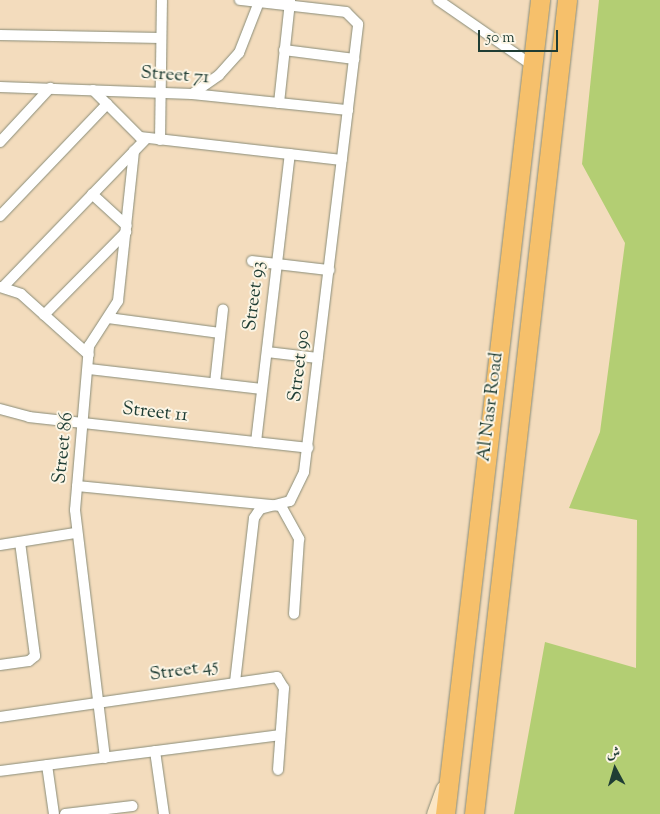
<!DOCTYPE html>
<meta charset="utf-8">
<style>
body{margin:0}
#map{position:relative;width:660px;height:814px;overflow:hidden;background:#f3dcbd;font-family:"Sorts Mill Goudy",Amiri,serif}
div>[style]{position:absolute}
.green>*{inset:0;background:#b3ce73}
.roads{filter:drop-shadow(0 0 1px #898c78) drop-shadow(0 0 1px #898c78)}
.street>*{height:10px;margin:-5px;padding:0 5px;transform-origin:5px;border-radius:5px;background:#fff}
.secondary>*{height:15px;margin:-7.5px;padding:0 7.5px;transform-origin:7.5px;border-radius:7.5px;background:#fbe6c4}
.highway>*{height:19px;margin:-9.5px;padding:0 9.5px;transform-origin:9.5px;border-radius:9.5px;background:#f6c06b}
span{translate:-50% -50%;white-space:nowrap;text-align:center;line-height:1.15;-webkit-text-stroke:4px #fcf5e5;paint-order:stroke}
.street-label{font-size:19px;color:#1f3d34}
.north{position:absolute;left:590px;top:744px;width:50px;height:50px;-webkit-text-stroke:4px #fcf5e5;paint-order:stroke;rotate:354deg;font-size:14px;font-weight:700;line-height:20px;text-align:center;color:#1f3d34}
.north::after{content:'';display:block;margin:auto;width:18px;height:22px;background:#1f3d34;clip-path:polygon(50% 0,100% 100%,50% 72%,0 100%)}
.scale{position:absolute;left:478px;top:30px;width:80px;height:22px;box-sizing:border-box;border:2px solid #1f3d34;border-top:0;padding-left:6px;font-size:15px;line-height:18px;white-space:nowrap;color:#1f3d34;-webkit-text-stroke:4px #fcf5e5;paint-order:stroke}
</style>
<div id="map">
<div class="green">
<div style="clip-path:polygon(599px 0,660px 0,660px 814px,514px 814px,545px 642px,636px 668px,637px 520px,569px 508px,600px 432px,625px 243px,582px 164px)"></div>
</div>
<div class="roads">
<div class="street">
<div style="left:438px;top:0;width:114px;rotate:34.7deg"></div>
<div style="left:0;top:35px;width:161px;rotate:1.1deg"></div>
<div style="left:284px;top:50px;width:71px;rotate:7.3deg"></div>
<div style="left:0;top:87px;width:192px;rotate:2.1deg"></div>
<div style="left:192px;top:94px;width:157px;rotate:5.9deg"></div>
<div style="left:93px;top:90px;width:66px;rotate:45deg"></div>
<div style="left:140px;top:137px;width:203px;rotate:6.5deg"></div>
<div style="left:192px;top:94px;width:33px;rotate:-35deg"></div>
<div style="left:219px;top:75px;width:30px;rotate:-48deg"></div>
<div style="left:239px;top:53px;width:55px;rotate:-68.6deg"></div>
<div style="left:279px;top:103px;width:103px;rotate:-83.8deg"></div>
<div style="left:160px;top:140px;width:140px;rotate:-89.2deg"></div>
<div style="left:0;top:142px;width:74px;rotate:-47.2deg"></div>
<div style="left:92px;top:194px;width:47px;rotate:42.4deg"></div>
<div style="left:0;top:216px;width:155px;rotate:-46.3deg"></div>
<div style="left:252px;top:261px;width:78px;rotate:6.7deg"></div>
<div style="left:0;top:287px;width:22px;rotate:18deg"></div>
<div style="left:21px;top:294px;width:91px;rotate:41.9deg"></div>
<div style="left:3px;top:287px;width:207px;rotate:-46deg"></div>
<div style="left:44px;top:315px;width:117px;rotate:-45.3deg"></div>
<div style="left:108px;top:318px;width:113px;rotate:7.6deg"></div>
<div style="left:267px;top:352px;width:51px;rotate:6.7deg"></div>
<div style="left:89px;top:369px;width:174px;rotate:6.6deg"></div>
<div style="left:215px;top:383px;width:74px;rotate:-83.8deg"></div>
<div style="left:0;top:409px;width:30px;rotate:15deg"></div>
<div style="left:29px;top:417px;width:281px;rotate:6.3deg"></div>
<div style="left:256px;top:442px;width:290px;rotate:-83.3deg"></div>
<div style="left:77px;top:486px;width:205px;rotate:5.6deg"></div>
<div style="left:281px;top:506px;width:38px;rotate:61deg"></div>
<div style="left:299px;top:539px;width:75px;rotate:93.8deg"></div>
<div style="left:0;top:545px;width:76px;rotate:-9.1deg"></div>
<div style="left:0;top:665px;width:29px;rotate:-8deg"></div>
<div style="left:29px;top:661px;width:8px;rotate:-40deg"></div>
<div style="left:35px;top:656px;width:115px;rotate:-97.5deg"></div>
<div style="left:235px;top:682px;width:165px;rotate:-83.4deg"></div>
<div style="left:254px;top:518px;width:11px;rotate:-56deg"></div>
<div style="left:260px;top:509px;width:31px;rotate:-15deg"></div>
<div style="left:290px;top:501px;width:32px;rotate:-64deg"></div>
<div style="left:304px;top:472px;width:451px;rotate:-83.1deg"></div>
<div style="left:358px;top:24px;width:17px;rotate:-135deg"></div>
<div style="left:346px;top:12px;width:107px;rotate:-173.5deg"></div>
<div style="left:0;top:717px;width:280px;rotate:-8.2deg"></div>
<div style="left:277px;top:677px;width:13px;rotate:58deg"></div>
<div style="left:284px;top:688px;width:82px;rotate:94.2deg"></div>
<div style="left:155px;top:751px;width:64px;rotate:81.9deg"></div>
<div style="left:105px;top:758px;width:250px;rotate:-96.9deg"></div>
<div style="left:75px;top:510px;width:165px;rotate:-85.1deg"></div>
<div style="left:89px;top:346px;width:54px;rotate:-57.2deg"></div>
<div style="left:118px;top:301px;width:151px;rotate:-83.9deg"></div>
<div style="left:47px;top:765px;width:49px;rotate:81.9deg"></div>
<div style="left:0;top:771px;width:282px;rotate:-7.3deg"></div>
<div style="left:65px;top:814px;width:68px;rotate:-6.7deg"></div>
</div>
<div class="secondary">
<div style="left:434px;top:814px;width:27px;rotate:-70deg"></div>
</div>
<div class="highway">
<div style="left:445px;top:814px;width:820px;rotate:-83.34deg"></div>
<div style="left:474px;top:814px;width:819px;rotate:-83.48deg"></div>
</div>
</div>
<div class="street-label">
<span style="left:175px;top:76px;rotate:4deg">Street 71</span>
<span style="left:255px;top:296px;rotate:-83deg">Street 93</span>
<span style="left:300px;top:366px;rotate:-83deg">Street 90</span>
<span style="left:491px;top:407px;rotate:-83deg">Al Nasr Road</span>
<span style="left:155px;top:413px;rotate:6deg">Street 11</span>
<span style="left:64px;top:448px;rotate:-84deg">Street 86</span>
<span style="left:184px;top:671px;rotate:-8deg">Street 45</span>
</div>
<div class="north">ش</div>
<div class="scale">50 m</div>
</div>
